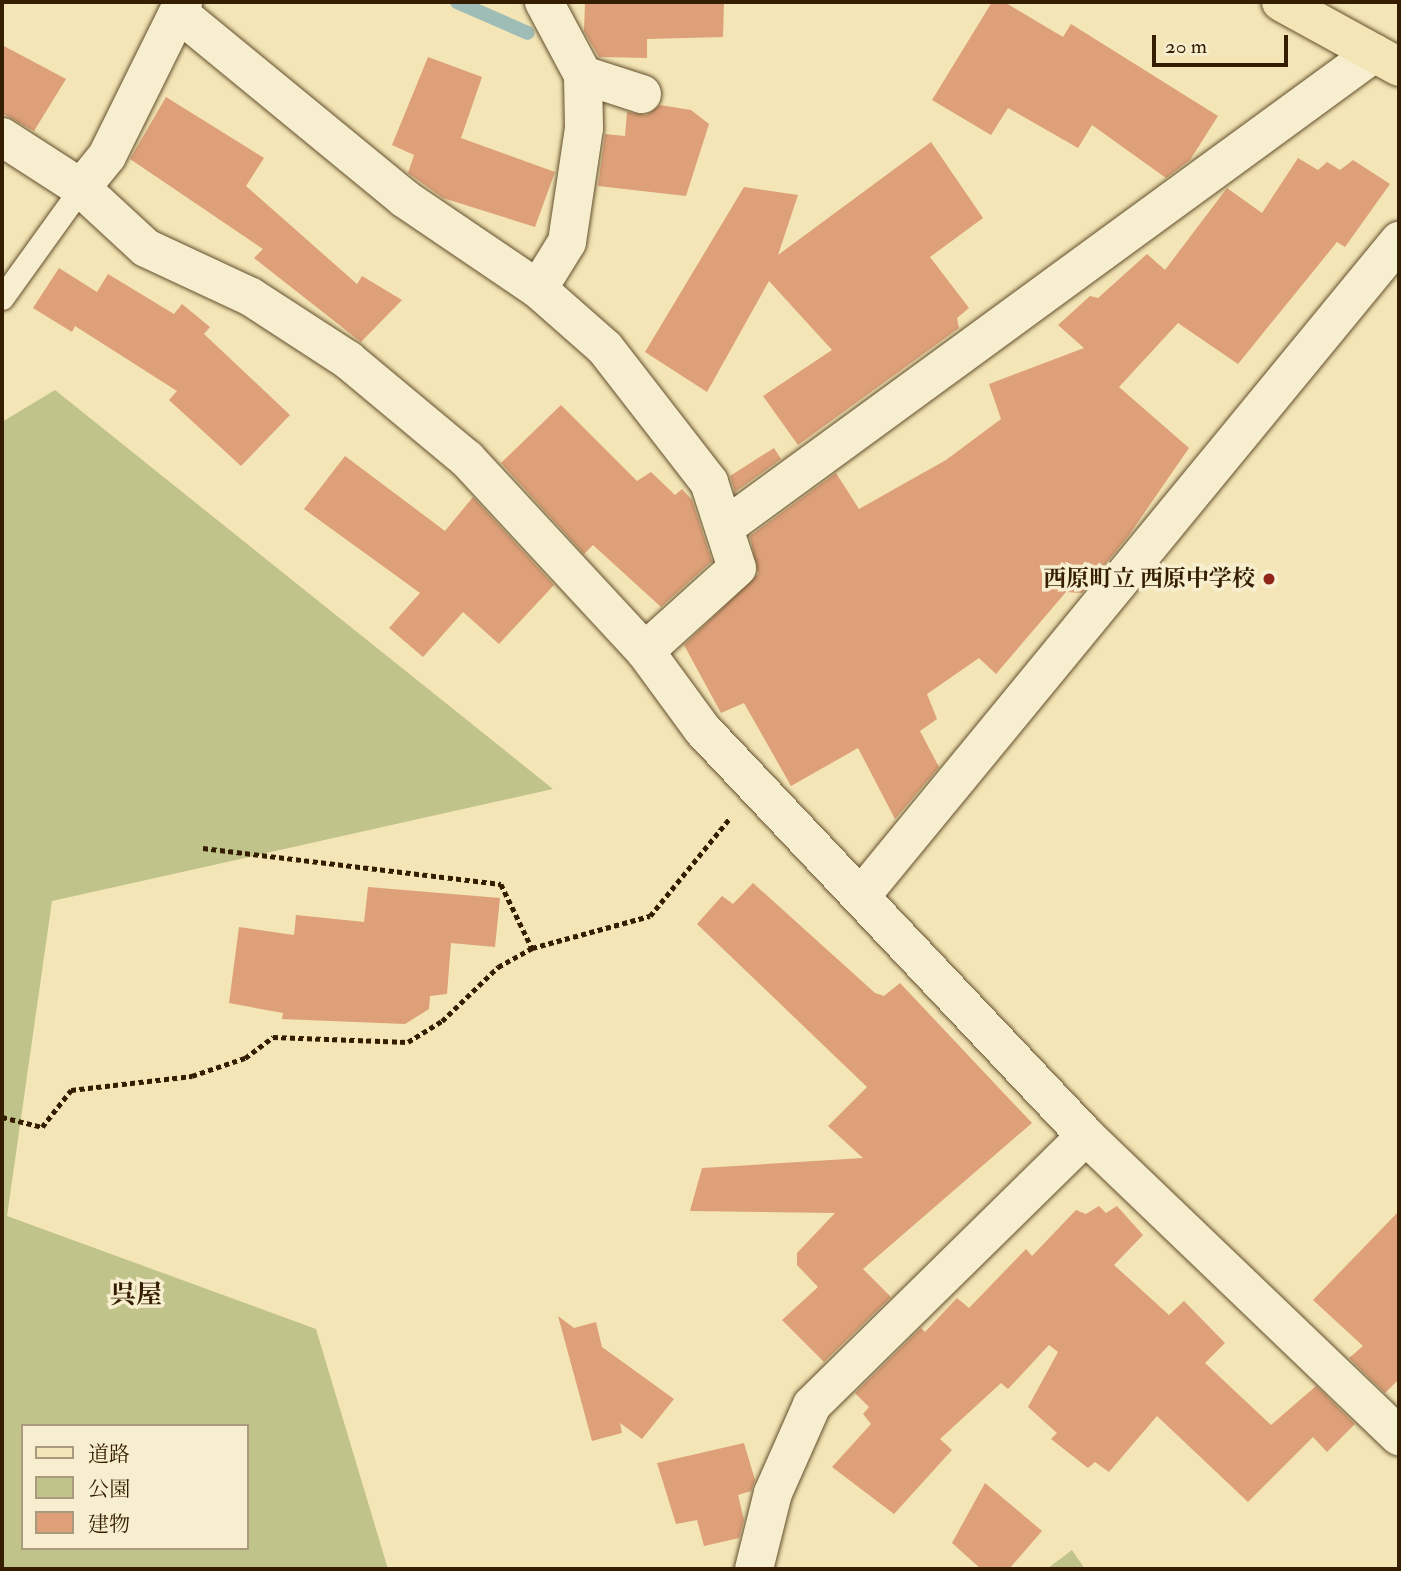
<!DOCTYPE html>
<meta charset="utf-8">
<style>
body{margin:0}
#map{position:relative;width:1401px;height:1571px;overflow:hidden;background:#f3e5b5;font-family:"IM FELL Double Pica","Noto Serif JP",serif}
div>[style]{position:absolute}
.green>*{inset:0;background:#c0c38a}
.stream>*{height:14px;margin:-7px;padding:0 7px;transform-origin:7px;border-radius:7px;background:#9fbdb7}
.building>*{inset:0;background:#dda079}
.path>*{height:4.5px;margin-top:-2.25px;transform-origin:0;background:repeating-linear-gradient(90deg,#351d01 0 5px,transparent 0 8.5px)}
.roads{filter:drop-shadow(0 0 2px #644f2e) drop-shadow(0 0 2px #644f2e)}
.lane>*{height:23px;margin:-11.5px;padding:0 11.5px;transform-origin:11.5px;border-radius:11.5px;background:#f7eecf}
.street>*{height:38px;margin:-19px;padding:0 19px;transform-origin:19px;border-radius:19px;background:#f7eecf}
.primary>*{height:38px;margin:-19px;padding:0 19px;transform-origin:19px;border-radius:19px;background:#f3e5b5}
.dots>*{width:19px;height:19px;translate:-50% -50%;box-sizing:border-box;border:4px solid #f7eecf;border-radius:50%}
span{translate:-50% -50%;white-space:nowrap;text-align:center;line-height:1.15;-webkit-text-stroke:7px #f7eecf;paint-order:stroke}
.poi-label{font-size:23px;color:#351d01;font-weight:700}
.right{translate:-100% -50%;text-align:right}
.quarter-label{font-size:26px;color:#351d01;font-weight:700}
.frame{position:absolute;inset:0;border:4px solid #351d01;pointer-events:none}
.legend{position:absolute;left:21px;top:1424px;width:228px;height:126px;box-sizing:border-box;background:#f7eecf;border:2px solid #a99a7d;margin:0;padding:9px 12px;list-style:none;font-size:21px;color:#351d01}
.legend li{display:flex;align-items:center;gap:14px;height:35px}
.legend b{width:35px;border:2px solid #a99a7d}
.scale{position:absolute;left:1152px;top:35px;width:136px;height:32px;box-sizing:border-box;border:4px solid #351d01;border-top:0;padding-left:9px;font-size:21px;line-height:24px;white-space:nowrap;color:#351d01;-webkit-text-stroke:5px #f7eecf;paint-order:stroke}
</style>
<div id="map">
<div class="green">
<div style="clip-path:polygon(evenodd,55px 390px,553px 789px,52px 901px,7px 1216px,316px 1329px,388px 1569px,2px 1569px,2px 422px,55px 390px,23px 1426px,247px 1426px,247px 1548px,23px 1548px,23px 1426px)"></div>
<div style="clip-path:polygon(1072px 1550px,1085px 1569px,1047px 1569px)"></div>
</div>
<div class="stream">
<div style="left:457px;top:2px;width:77px;rotate:23.6deg"></div>
</div>
<div class="building">
<div style="clip-path:polygon(585px 2px,724px 2px,723px 37px,647px 39px,647px 58px,599px 57px,584px 31px)"></div>
<div style="clip-path:polygon(992px 2px,1004px 2px,1063px 37px,1071px 24px,1218px 116px,1190px 160px,1166px 178px,1092px 125px,1078px 148px,1008px 108px,991px 135px,932px 100px)"></div>
<div style="clip-path:polygon(2px 45px,66px 79px,34px 131px,2px 113px)"></div>
<div style="clip-path:polygon(428px 57px,482px 77px,461px 138px,555px 172px,535px 227px,443px 198px,408px 173px,414px 155px,392px 145px)"></div>
<div style="clip-path:polygon(166px 97px,264px 158px,246px 186px,357px 284px,362px 276px,402px 300px,361px 342px,254px 258px,263px 249px,130px 159px)"></div>
<div style="clip-path:polygon(660px 105px,691px 110px,709px 124px,686px 196px,598px 186px,605px 134px,625px 136px,627px 112px,646px 115px)"></div>
<div style="clip-path:polygon(931px 142px,983px 218px,930px 257px,969px 308px,957px 318px,959px 328px,798px 445px,763px 396px,832px 350px,769px 281px,707px 392px,645px 352px,744px 187px,798px 195px,778px 255px)"></div>
<div style="clip-path:polygon(1298px 158px,1318px 170px,1327px 162px,1340px 170px,1353px 160px,1390px 184px,1345px 247px,1337px 242px,1238px 364px,1178px 323px,1119px 387px,1189px 448px,1129px 535px,1082px 593px,1066px 592px,996px 674px,979px 658px,927px 694px,937px 719px,920px 731px,939px 767px,895px 819px,858px 748px,791px 786px,744px 703px,721px 713px,684px 645px,758px 574px,750px 536px,836px 473px,859px 509px,946px 460px,1001px 419px,989px 384px,1084px 348px,1058px 325px,1090px 296px,1098px 298px,1147px 254px,1165px 270px,1227px 188px,1262px 213px)"></div>
<div style="clip-path:polygon(59px 268px,97px 292px,108px 274px,174px 314px,182px 304px,210px 327px,204px 334px,290px 415px,241px 466px,169px 400px,177px 391px,75px 326px,72px 332px,33px 308px)"></div>
<div style="clip-path:polygon(561px 405px,637px 481px,651px 472px,675px 495px,682px 489px,692px 500px,712px 561px,661px 607px,593px 545px,584px 554px,501px 463px)"></div>
<div style="clip-path:polygon(774px 448px,781px 459px,735px 492px,730px 476px)"></div>
<div style="clip-path:polygon(345px 456px,445px 531px,473px 497px,554px 585px,499px 644px,463px 612px,423px 657px,389px 628px,420px 593px,304px 509px)"></div>
<div style="clip-path:polygon(753px 883px,875px 993px,884px 996px,900px 983px,1032px 1123px,863px 1269px,891px 1297px,824px 1362px,782px 1320px,818px 1287px,797px 1265px,797px 1253px,835px 1213px,690px 1211px,702px 1168px,863px 1158px,828px 1126px,867px 1087px,697px 924px,722px 896px,733px 904px)"></div>
<div style="clip-path:polygon(368px 887px,500px 898px,495px 947px,451px 943px,447px 994px,430px 996px,429px 1009px,405px 1024px,282px 1019px,283px 1013px,229px 1003px,239px 927px,294px 935px,296px 915px,364px 922px)"></div>
<div style="clip-path:polygon(1099px 1206px,1106px 1213px,1117px 1206px,1143px 1235px,1114px 1265px,1169px 1315px,1184px 1301px,1225px 1343px,1205px 1363px,1271px 1425px,1316px 1386px,1355px 1424px,1327px 1452px,1313px 1437px,1248px 1502px,1157px 1416px,1109px 1472px,1095px 1462px,1088px 1468px,1051px 1439px,1057px 1433px,1028px 1407px,1058px 1352px,1049px 1345px,1008px 1389px,1001px 1383px,940px 1439px,952px 1450px,894px 1514px,832px 1467px,871px 1424px,863px 1414px,869px 1407px,855px 1393px,921px 1328px,925px 1332px,957px 1298px,969px 1308px,1026px 1249px,1032px 1256px,1076px 1210px,1086px 1214px)"></div>
<div style="clip-path:polygon(1399px 1211px,1399px 1379px,1385px 1393px,1349px 1358px,1363px 1346px,1313px 1300px)"></div>
<div style="clip-path:polygon(558px 1316px,574px 1328px,596px 1322px,602px 1347px,674px 1399px,642px 1439px,620px 1423px,622px 1433px,592px 1441px)"></div>
<div style="clip-path:polygon(744px 1443px,755px 1480px,751px 1491px,738px 1495px,744px 1520px,739px 1538px,704px 1546px,697px 1520px,676px 1524px,657px 1463px)"></div>
<div style="clip-path:polygon(985px 1483px,1042px 1531px,1009px 1569px,981px 1569px,952px 1543px)"></div>
</div>
<div class="path">
<div style="left:203px;top:848px;width:300px;rotate:6.9deg"></div>
<div style="left:501px;top:884px;width:71px;rotate:64.2deg"></div>
<div style="left:532px;top:948px;width:122px;rotate:-15.2deg"></div>
<div style="left:650px;top:916px;width:125px;rotate:-50.8deg"></div>
<div style="left:2px;top:1117px;width:41px;rotate:14deg"></div>
<div style="left:42px;top:1127px;width:47px;rotate:-51.9deg"></div>
<div style="left:71px;top:1090px;width:122px;rotate:-6.6deg"></div>
<div style="left:192px;top:1076px;width:56px;rotate:-18.8deg"></div>
<div style="left:245px;top:1058px;width:35px;rotate:-37deg"></div>
<div style="left:273px;top:1037px;width:135px;rotate:2.1deg"></div>
<div style="left:408px;top:1042px;width:40px;rotate:-32deg"></div>
<div style="left:442px;top:1021px;width:78px;rotate:-44deg"></div>
<div style="left:498px;top:967px;width:39px;rotate:-29deg"></div>
</div>
<div class="roads">
<div class="lane">
<div style="left:2px;top:298px;width:135px;rotate:-54.3deg"></div>
</div>
<div class="street">
<div style="left:180px;top:14px;width:291px;rotate:39.4deg"></div>
<div style="left:405px;top:199px;width:161px;rotate:34.1deg"></div>
<div style="left:538px;top:289px;width:89px;rotate:41.4deg"></div>
<div style="left:605px;top:348px;width:170px;rotate:52.2deg"></div>
<div style="left:709px;top:482px;width:90px;rotate:72deg"></div>
<div style="left:737px;top:568px;width:124px;rotate:137.9deg"></div>
<div style="left:583px;top:75px;width:62px;rotate:17.9deg"></div>
<div style="left:2px;top:137px;width:94px;rotate:32.8deg"></div>
<div style="left:81px;top:188px;width:88px;rotate:42.7deg"></div>
<div style="left:146px;top:248px;width:116px;rotate:25deg"></div>
<div style="left:251px;top:297px;width:116px;rotate:33deg"></div>
<div style="left:348px;top:360px;width:155px;rotate:39.8deg"></div>
<div style="left:467px;top:459px;width:262px;rotate:47.2deg"></div>
<div style="left:645px;top:651px;width:97px;rotate:53.8deg"></div>
<div style="left:702px;top:729px;width:560px;rotate:46.67deg"></div>
<div style="left:1086px;top:1136px;width:434px;rotate:43.8deg"></div>
<div style="left:81px;top:188px;width:41px;rotate:-50.9deg"></div>
<div style="left:107px;top:156px;width:172px;rotate:-63.7deg"></div>
<div style="left:538px;top:289px;width:55px;rotate:-58.3deg"></div>
<div style="left:567px;top:242px;width:115px;rotate:-81.5deg"></div>
<div style="left:584px;top:128px;width:53px;rotate:-91.1deg"></div>
<div style="left:583px;top:75px;width:83px;rotate:-118.1deg"></div>
<div style="left:728px;top:525px;width:800px;rotate:-36.15deg"></div>
<div style="left:861px;top:896px;width:848px;rotate:-50.6deg"></div>
<div style="left:754px;top:1569px;width:78px;rotate:-76deg"></div>
<div style="left:773px;top:1493px;width:96px;rotate:-66.1deg"></div>
<div style="left:812px;top:1405px;width:384px;rotate:-44.5deg"></div>
</div>
<div class="primary">
<div style="left:1281px;top:2px;width:135px;rotate:28.8deg"></div>
</div>
</div>
<div class="dots">
<div style="left:1269px;top:579px;background:#8f2418"></div>
</div>
<div class="poi-label">
<span class="right" style="left:1255px;top:579px">西原町立 西原中学校</span>
</div>
<div class="quarter-label">
<span style="left:136px;top:1296px">呉屋</span>
</div>
<div class="frame"></div>
<ul class="legend">
<li><b style="height:9px;background:#f3e5b5"></b>道路</li>
<li><b style="height:19px;background:#c0c38a"></b>公園</li>
<li><b style="height:19px;background:#dda079"></b>建物</li>
</ul>
<div class="scale">20 m</div>
</div>
